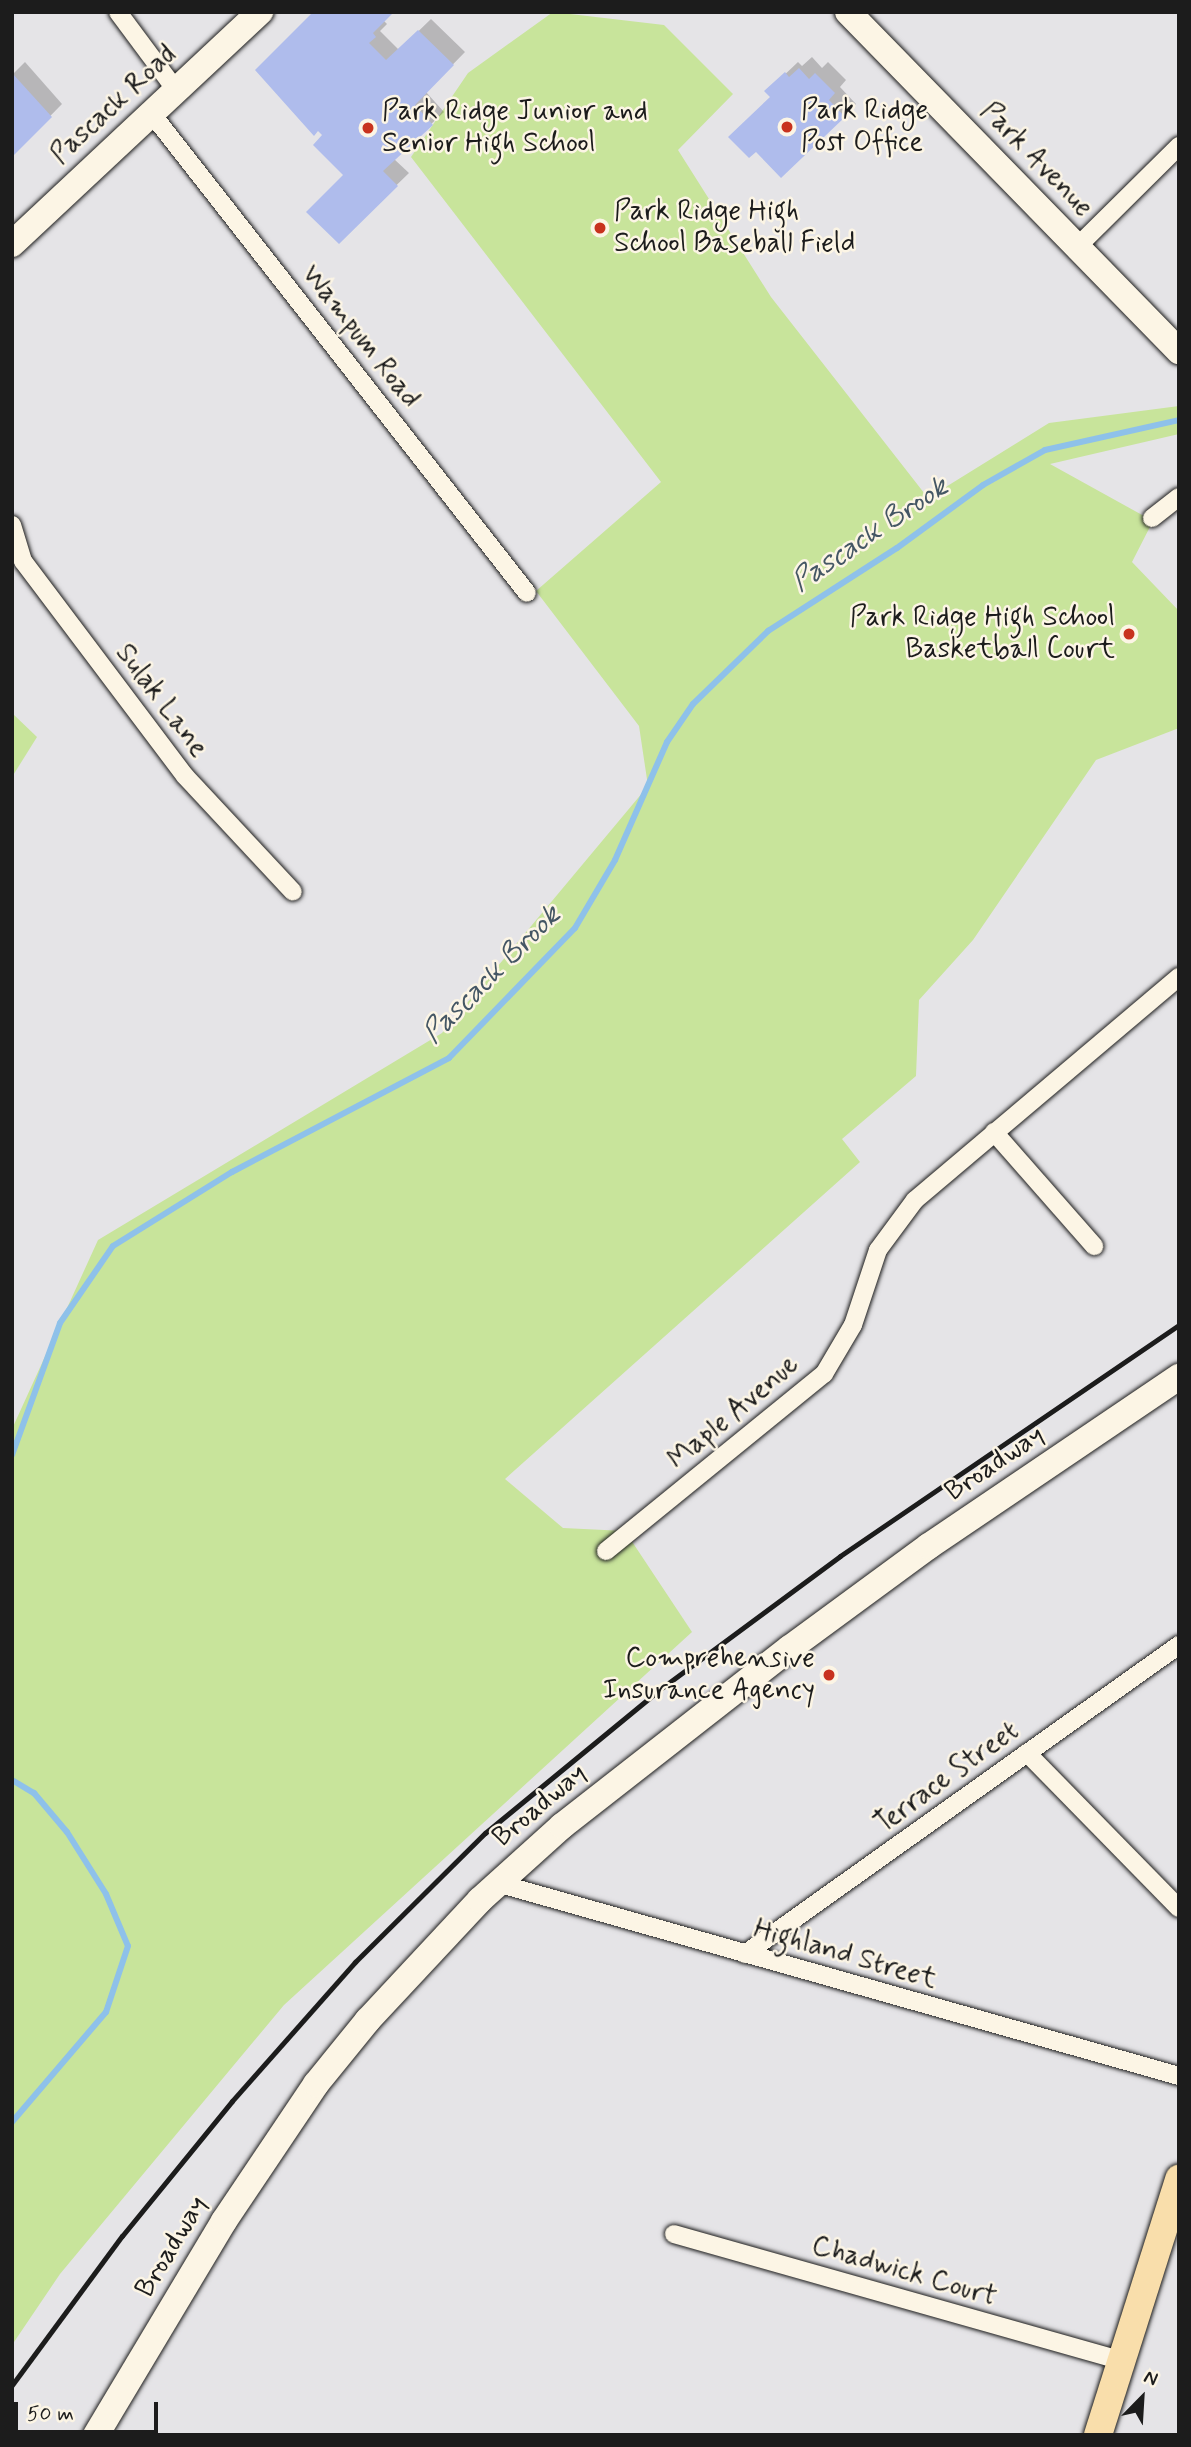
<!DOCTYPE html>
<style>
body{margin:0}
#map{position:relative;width:1191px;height:2447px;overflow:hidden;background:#e5e4e7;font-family:Mynerve,sans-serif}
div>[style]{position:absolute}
.green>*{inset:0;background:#c8e49b}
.shadow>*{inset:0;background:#0003}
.stream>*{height:6px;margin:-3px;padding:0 3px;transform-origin:3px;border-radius:3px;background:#8ec1ea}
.building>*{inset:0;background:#afbcec}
.roads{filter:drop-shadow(0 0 2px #1c1c1c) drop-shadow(0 0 2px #1c1c1c)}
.street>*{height:18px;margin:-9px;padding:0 9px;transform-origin:9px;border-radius:9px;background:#fcf5e5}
.secondary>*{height:26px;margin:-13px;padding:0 13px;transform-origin:13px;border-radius:13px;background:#fcf5e5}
.primary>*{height:28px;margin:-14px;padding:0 14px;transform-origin:14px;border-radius:14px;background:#f9deab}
.rail>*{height:5px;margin:-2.5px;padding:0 2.5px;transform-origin:2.5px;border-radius:2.5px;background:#1c1c1c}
.dots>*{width:19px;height:19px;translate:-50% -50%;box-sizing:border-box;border:4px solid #fcf5e5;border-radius:50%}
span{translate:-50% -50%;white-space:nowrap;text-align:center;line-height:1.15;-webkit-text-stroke:5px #fcf5e5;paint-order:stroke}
.street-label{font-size:28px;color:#1c1c1c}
.poi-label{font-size:28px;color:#1c1c1c}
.left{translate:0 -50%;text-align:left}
.right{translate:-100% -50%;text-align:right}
.water-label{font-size:30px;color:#445664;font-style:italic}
.frame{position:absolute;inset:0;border:14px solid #1c1c1c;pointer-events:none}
.north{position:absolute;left:1107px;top:2363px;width:70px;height:70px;-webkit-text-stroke:5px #fcf5e5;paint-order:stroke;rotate:24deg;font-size:19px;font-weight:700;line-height:28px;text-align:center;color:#1c1c1c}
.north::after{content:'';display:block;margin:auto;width:24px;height:32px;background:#1c1c1c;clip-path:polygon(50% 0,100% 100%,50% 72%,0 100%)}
.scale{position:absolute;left:14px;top:2402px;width:144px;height:32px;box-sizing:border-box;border:4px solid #1c1c1c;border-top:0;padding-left:9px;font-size:21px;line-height:24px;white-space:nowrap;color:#1c1c1c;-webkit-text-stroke:5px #fcf5e5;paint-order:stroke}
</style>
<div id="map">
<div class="green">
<div style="clip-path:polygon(553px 12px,664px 25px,733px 94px,678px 150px,771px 297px,928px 498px,1049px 423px,1179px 406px,1179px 434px,1050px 464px,1153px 521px,1132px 562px,1179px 611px,1179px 728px,1096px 760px,973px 940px,919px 1000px,916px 1076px,842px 1139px,860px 1162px,505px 1479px,563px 1528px,625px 1531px,692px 1632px,284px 2005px,60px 2274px,12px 2345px,12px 1429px,98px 1240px,442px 1033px,648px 786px,639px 726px,536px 591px,661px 482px,411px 157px,468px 73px)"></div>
<div style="clip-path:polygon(12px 713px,37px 737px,12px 777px)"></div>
</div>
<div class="shadow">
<div style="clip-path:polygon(431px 19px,465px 52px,426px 92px,444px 112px,394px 159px,409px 173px,339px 241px,345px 175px,324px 135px,257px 70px,383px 20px,387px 24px,380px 31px,399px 50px)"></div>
<div style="clip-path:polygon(812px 57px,822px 68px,828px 62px,846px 80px,840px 87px,856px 104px,781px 176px,772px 97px,779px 80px,798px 62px,802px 66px)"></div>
<div style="clip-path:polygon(25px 62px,62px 104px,12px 155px,12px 75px)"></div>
</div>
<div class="stream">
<div style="left:12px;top:1455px;width:140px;rotate:-70deg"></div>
<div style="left:60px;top:1323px;width:93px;rotate:-55.5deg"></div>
<div style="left:113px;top:1246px;width:140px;rotate:-31.9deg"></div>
<div style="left:232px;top:1172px;width:245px;rotate:-27.7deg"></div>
<div style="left:449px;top:1058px;width:181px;rotate:-45.9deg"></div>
<div style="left:575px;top:928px;width:79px;rotate:-59.5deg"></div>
<div style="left:615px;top:860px;width:129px;rotate:-66.2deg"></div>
<div style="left:667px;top:742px;width:46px;rotate:-55.6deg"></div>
<div style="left:693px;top:704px;width:105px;rotate:-44.2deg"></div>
<div style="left:768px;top:631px;width:153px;rotate:-32.8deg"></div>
<div style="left:897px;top:548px;width:107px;rotate:-36.2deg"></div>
<div style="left:983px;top:485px;width:71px;rotate:-29.4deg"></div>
<div style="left:1045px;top:450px;width:137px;rotate:-12.6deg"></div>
<div style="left:12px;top:1780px;width:26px;rotate:31deg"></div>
<div style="left:34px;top:1793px;width:51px;rotate:49.8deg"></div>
<div style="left:67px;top:1832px;width:73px;rotate:57.8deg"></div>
<div style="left:106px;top:1894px;width:56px;rotate:67.1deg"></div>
<div style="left:128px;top:1946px;width:70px;rotate:108.4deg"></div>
<div style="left:106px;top:2012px;width:145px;rotate:130.5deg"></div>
</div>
<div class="building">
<div style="clip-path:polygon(313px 12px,394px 12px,373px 33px,376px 37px,369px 43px,386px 60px,418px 30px,454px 65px,415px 105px,433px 125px,383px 171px,398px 186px,339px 244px,306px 212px,343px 175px,313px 145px,322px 135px,318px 131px,314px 136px,255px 70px)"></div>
<div style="clip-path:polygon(799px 68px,809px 79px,815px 73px,835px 93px,829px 100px,845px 117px,781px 178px,756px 152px,749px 158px,728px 137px,770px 97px,764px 91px,785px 72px,789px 77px)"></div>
<div style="clip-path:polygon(12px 73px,52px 117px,12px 157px)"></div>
</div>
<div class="roads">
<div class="street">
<div style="left:118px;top:12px;width:97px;rotate:53.4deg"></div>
<div style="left:152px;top:114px;width:608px;rotate:51.94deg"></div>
<div style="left:1077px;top:247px;width:144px;rotate:-44.7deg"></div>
<div style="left:1152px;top:518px;width:34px;rotate:-38deg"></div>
<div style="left:12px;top:525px;width:38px;rotate:73deg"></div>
<div style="left:23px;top:561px;width:269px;rotate:53deg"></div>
<div style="left:185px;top:776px;width:158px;rotate:47deg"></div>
<div style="left:994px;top:1132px;width:152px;rotate:48.7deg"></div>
<div style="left:606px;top:1551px;width:281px;rotate:-39.1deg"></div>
<div style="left:824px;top:1374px;width:57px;rotate:-59.4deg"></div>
<div style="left:853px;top:1325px;width:79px;rotate:-71.6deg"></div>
<div style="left:878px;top:1250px;width:62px;rotate:-53.5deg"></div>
<div style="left:915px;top:1200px;width:346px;rotate:-40.2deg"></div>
<div style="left:1027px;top:1753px;width:217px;rotate:45.6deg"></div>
<div style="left:497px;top:1883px;width:709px;rotate:15.8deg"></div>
<div style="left:745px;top:1954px;width:533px;rotate:-35.45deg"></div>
<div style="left:674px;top:2234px;width:463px;rotate:15.8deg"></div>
</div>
<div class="secondary">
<div style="left:848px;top:12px;width:474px;rotate:45.7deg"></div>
<div style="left:12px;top:244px;width:340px;rotate:-43.1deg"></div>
<div style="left:96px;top:2435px;width:249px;rotate:-59.1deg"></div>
<div style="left:224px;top:2221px;width:165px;rotate:-56.1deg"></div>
<div style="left:316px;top:2084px;width:82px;rotate:-50.9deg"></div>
<div style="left:368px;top:2020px;width:164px;rotate:-47deg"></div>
<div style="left:480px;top:1900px;width:110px;rotate:-42.1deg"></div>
<div style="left:562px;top:1826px;width:289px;rotate:-38deg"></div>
<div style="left:790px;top:1648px;width:172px;rotate:-36.3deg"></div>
<div style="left:929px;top:1546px;width:302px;rotate:-34.1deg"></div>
</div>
<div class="primary">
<div style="left:1098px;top:2435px;width:269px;rotate:-72.4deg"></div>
</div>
</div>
<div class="rail">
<div style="left:12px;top:2385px;width:185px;rotate:-53.6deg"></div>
<div style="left:122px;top:2236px;width:174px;rotate:-50.8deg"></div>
<div style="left:232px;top:2101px;width:186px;rotate:-48.5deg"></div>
<div style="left:355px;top:1962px;width:183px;rotate:-44.8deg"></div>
<div style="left:485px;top:1833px;width:230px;rotate:-39.4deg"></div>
<div style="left:663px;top:1687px;width:220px;rotate:-36.5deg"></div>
<div style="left:840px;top:1556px;width:410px;rotate:-34.3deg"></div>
</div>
<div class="dots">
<div style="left:787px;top:127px;background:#c8321e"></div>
<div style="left:368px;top:128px;background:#c8321e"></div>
<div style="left:600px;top:228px;background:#c8321e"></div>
<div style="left:1129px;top:634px;background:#c8321e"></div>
<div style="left:829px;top:1675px;background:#c8321e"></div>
</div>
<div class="street-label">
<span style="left:114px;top:105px;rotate:-43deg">Pascack Road</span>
<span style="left:1036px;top:160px;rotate:46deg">Park Avenue</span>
<span style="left:360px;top:337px;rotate:52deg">Wampum Road</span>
<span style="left:161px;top:701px;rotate:53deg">Sulak Lane</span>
<span style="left:734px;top:1413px;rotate:-40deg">Maple Avenue</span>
<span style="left:995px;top:1464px;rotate:-34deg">Broadway</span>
<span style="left:947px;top:1778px;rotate:-36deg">Terrace Street</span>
<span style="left:540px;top:1806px;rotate:-40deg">Broadway</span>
<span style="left:845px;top:1955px;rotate:16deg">Highland Street</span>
<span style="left:172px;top:2247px;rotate:-59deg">Broadway</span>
<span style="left:904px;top:2272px;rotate:16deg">Chadwick Court</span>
</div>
<div class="poi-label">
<span class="left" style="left:801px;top:127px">Park Ridge<br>Post Office</span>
<span class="left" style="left:382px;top:128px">Park Ridge Junior and<br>Senior High School</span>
<span class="left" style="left:614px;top:228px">Park Ridge High<br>School Baseball Field</span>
<span class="right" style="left:1115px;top:634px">Park Ridge High School<br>Basketball Court</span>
<span class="right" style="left:815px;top:1675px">Comprehensive<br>Insurance Agency</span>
</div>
<div class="water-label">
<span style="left:870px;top:535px;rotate:-34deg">Pascack Brook</span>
<span style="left:492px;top:975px;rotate:-45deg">Pascack Brook</span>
</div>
<div class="frame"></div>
<div class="north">N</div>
<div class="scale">50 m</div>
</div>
